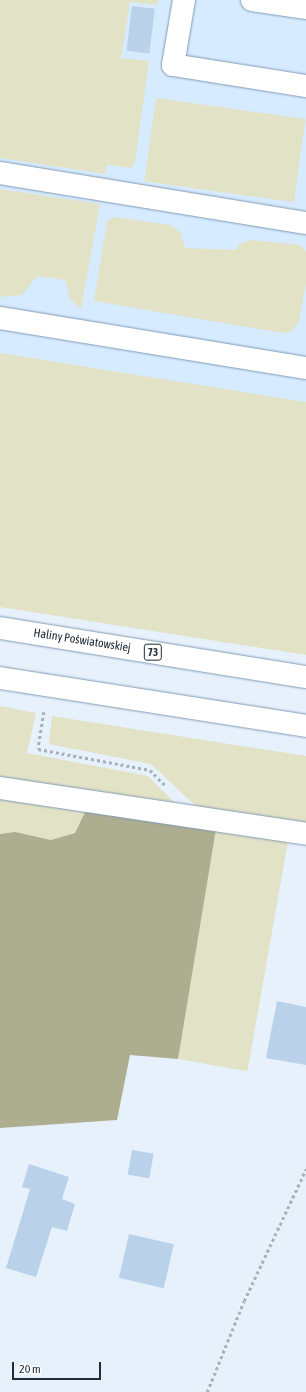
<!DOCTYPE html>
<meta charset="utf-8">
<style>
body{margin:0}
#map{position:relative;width:306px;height:1392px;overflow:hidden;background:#e6f1fc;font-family:"Asap Condensed",sans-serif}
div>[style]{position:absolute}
.built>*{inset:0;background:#d6ebff}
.green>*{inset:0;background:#e2e2c6;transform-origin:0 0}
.forest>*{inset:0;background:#adad8f}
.building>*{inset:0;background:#bad2e9;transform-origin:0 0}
.path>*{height:2.5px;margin-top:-1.25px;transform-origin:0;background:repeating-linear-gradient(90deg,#a5b0bb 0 3px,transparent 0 6px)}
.roads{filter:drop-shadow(0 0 1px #809bb3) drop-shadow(0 0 1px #809bb3)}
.minor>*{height:22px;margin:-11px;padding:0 11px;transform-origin:11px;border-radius:11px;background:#fff}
.major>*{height:22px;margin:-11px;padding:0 11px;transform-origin:11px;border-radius:11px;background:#fff}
span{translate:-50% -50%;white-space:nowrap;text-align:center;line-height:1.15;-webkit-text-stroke:4px #fdfdfd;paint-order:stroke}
.shield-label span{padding:1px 3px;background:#fdfdfd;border:1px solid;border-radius:3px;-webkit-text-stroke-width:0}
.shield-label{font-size:11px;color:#212c36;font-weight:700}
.street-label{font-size:12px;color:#212c36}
.scale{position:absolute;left:12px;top:1362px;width:89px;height:18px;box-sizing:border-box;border:2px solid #212c36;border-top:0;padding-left:5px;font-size:12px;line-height:14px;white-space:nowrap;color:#212c36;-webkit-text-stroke:3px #fdfdfd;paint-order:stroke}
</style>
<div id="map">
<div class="built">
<div style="clip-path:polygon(115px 0,306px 0,306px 596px,0 540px,0 134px)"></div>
</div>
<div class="green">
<div style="clip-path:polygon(0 0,158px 0,157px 5px,130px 2px,121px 58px,149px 61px,135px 162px,131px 168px,107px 165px,105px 174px,0 158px)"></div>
<div style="left:156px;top:98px;width:151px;height:84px;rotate:8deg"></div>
<div style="clip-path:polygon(0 189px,100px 204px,81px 309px,70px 299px,65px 280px,37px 276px,22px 295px,0 297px)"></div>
<div style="clip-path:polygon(115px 217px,170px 225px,181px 233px,185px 248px,236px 250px,240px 244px,251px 240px,301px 245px,306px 252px,306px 283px,299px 321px,292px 331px,283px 333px,94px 301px,107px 221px)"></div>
<div style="clip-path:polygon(0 353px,306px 402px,306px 655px,0 607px)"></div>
<div style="clip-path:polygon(0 706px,36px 713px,27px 753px,148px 776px,181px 809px,0 779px)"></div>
<div style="clip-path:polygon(52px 716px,306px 756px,306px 827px,200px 810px,151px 764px,49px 744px)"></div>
<div style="clip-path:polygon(0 796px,86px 810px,75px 833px,51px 840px,15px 832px,0 834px)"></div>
<div style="left:216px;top:829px;width:73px;height:233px;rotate:10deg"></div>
</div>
<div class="forest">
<div style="clip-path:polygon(86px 810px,216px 829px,178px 1059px,130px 1055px,117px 1120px,0 1128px,0 834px,15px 832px,51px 840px,75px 833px)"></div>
</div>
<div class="building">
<div style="left:132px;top:6px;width:23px;height:45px;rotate:7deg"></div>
<div style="clip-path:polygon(277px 1001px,306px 1007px,306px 1065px,266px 1058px)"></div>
<div style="left:132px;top:1150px;width:22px;height:25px;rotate:10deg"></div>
<div style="clip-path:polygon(29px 1164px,69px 1177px,62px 1199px,75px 1204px,67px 1231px,52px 1227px,36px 1277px,6px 1268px,30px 1189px,22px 1187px)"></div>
<div style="left:129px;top:1234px;width:46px;height:45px;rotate:13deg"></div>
</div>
<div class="path">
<div style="left:44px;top:712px;width:37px;rotate:99deg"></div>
<div style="left:38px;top:749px;width:114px;rotate:10.6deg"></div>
<div style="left:150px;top:770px;width:21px;rotate:45deg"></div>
<div style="left:207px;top:1392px;width:98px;rotate:-67.9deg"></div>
<div style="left:244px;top:1301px;width:146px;rotate:-64.8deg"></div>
</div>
<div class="roads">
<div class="minor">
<div style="left:184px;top:0;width:66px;rotate:99.6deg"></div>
<div style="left:173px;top:65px;width:135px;rotate:9deg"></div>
<div style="left:252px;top:0;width:55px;rotate:8.4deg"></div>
<div style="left:0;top:173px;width:310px;rotate:9.3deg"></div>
<div style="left:0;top:318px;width:310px;rotate:9.3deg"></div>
<div style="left:0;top:788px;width:309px;rotate:8.5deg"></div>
</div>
<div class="major">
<div style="left:0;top:628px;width:310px;rotate:9.1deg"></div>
<div style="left:0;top:678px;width:310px;rotate:8.9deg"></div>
</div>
</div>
<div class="shield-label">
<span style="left:153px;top:652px">73</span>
</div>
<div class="street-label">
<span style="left:82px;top:641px;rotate:9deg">Haliny Poświatowskiej</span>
</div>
<div class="scale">20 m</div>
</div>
